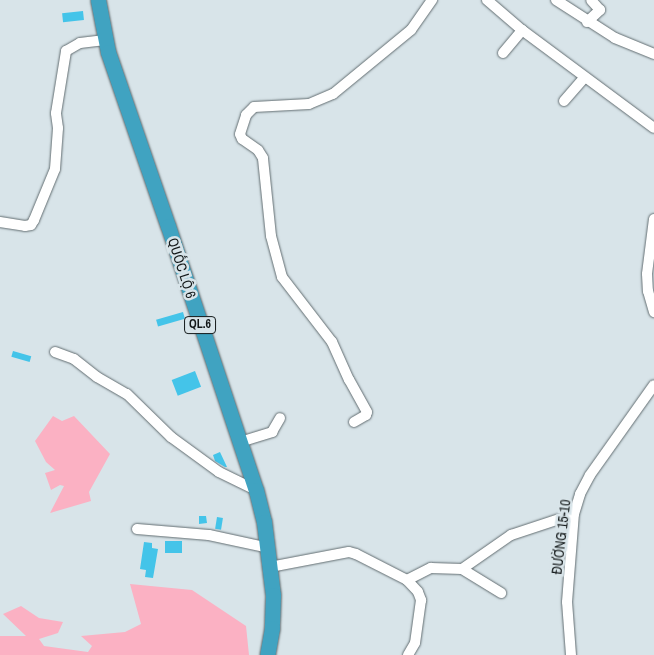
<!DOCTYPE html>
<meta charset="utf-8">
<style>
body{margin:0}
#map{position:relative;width:654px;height:655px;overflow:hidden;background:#d8e4e9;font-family:"Archivo Narrow",sans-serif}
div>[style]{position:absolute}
.green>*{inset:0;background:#fbb1c3}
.building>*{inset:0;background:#44c4e9;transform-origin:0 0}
.roads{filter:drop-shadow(0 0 1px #626d71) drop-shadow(0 0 1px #626d71)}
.minor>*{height:10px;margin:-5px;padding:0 5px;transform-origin:5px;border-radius:5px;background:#fff}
.highway>*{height:15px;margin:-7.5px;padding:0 7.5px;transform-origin:7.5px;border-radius:7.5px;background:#40a3c1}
span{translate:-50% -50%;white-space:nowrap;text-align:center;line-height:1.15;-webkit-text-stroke:5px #d8e4e9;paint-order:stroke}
.shield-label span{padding:1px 4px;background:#d8e4e9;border:1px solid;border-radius:4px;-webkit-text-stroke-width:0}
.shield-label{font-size:12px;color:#131819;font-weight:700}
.street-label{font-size:14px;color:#131819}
</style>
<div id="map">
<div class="green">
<div style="clip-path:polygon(53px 416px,62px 421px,74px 416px,110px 454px,89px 492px,91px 501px,50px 513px,64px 486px,60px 485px,51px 490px,45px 473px,55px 470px,46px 462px,35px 441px)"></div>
<div style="clip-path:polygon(130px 584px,192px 590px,246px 626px,249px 655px,0 655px,0 636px,26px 636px,3px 614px,21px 606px,39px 618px,63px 622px,58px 633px,39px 639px,44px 646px,88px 652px,92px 646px,81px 636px,125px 632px,141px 624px)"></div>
</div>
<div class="building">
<div style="left:83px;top:11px;width:9px;height:21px;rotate:84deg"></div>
<div style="left:183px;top:312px;width:7px;height:28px;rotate:74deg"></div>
<div style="left:13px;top:351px;width:19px;height:6px;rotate:16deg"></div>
<div style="left:195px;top:371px;width:17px;height:25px;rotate:69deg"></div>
<div style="clip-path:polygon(220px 452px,227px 467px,225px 467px,215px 461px,213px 455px)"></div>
<div style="clip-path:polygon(199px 516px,206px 516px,207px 523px,199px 524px)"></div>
<div style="left:217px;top:517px;width:6px;height:12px;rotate:9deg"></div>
<div style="left:165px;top:541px;width:17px;height:12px"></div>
<div style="clip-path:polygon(144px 542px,152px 543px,152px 548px,158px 549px,153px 578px,145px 577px,146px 570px,140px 569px)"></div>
</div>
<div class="roads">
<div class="minor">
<div style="left:487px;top:0;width:46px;rotate:40.6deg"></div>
<div style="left:522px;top:30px;width:164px;rotate:36.6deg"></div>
<div style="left:556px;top:0;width:70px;rotate:32.8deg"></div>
<div style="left:615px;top:38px;width:42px;rotate:22.3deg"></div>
<div style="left:587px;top:22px;width:18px;rotate:-43deg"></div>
<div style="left:600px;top:10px;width:13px;rotate:-132deg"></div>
<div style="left:503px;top:53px;width:30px;rotate:-50deg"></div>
<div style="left:564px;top:101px;width:30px;rotate:-49deg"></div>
<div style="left:654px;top:219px;width:55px;rotate:97.3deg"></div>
<div style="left:647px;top:274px;width:17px;rotate:87deg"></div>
<div style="left:648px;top:291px;width:22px;rotate:74deg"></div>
<div style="left:0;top:222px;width:25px;rotate:9deg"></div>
<div style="left:25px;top:226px;width:6px;rotate:-9deg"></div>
<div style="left:31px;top:225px;width:6px;rotate:-59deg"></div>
<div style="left:34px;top:220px;width:55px;rotate:-67.6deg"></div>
<div style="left:55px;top:169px;width:41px;rotate:-85.8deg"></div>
<div style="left:58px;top:128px;width:15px;rotate:-98deg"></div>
<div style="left:56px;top:113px;width:63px;rotate:-80.8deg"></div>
<div style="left:66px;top:51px;width:16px;rotate:-30deg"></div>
<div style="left:80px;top:43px;width:25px;rotate:-7deg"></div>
<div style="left:55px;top:352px;width:20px;rotate:20deg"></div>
<div style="left:74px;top:359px;width:29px;rotate:38deg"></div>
<div style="left:97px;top:377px;width:34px;rotate:30deg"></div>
<div style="left:127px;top:394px;width:62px;rotate:44.3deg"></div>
<div style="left:171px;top:437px;width:59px;rotate:36.1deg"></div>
<div style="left:219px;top:472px;width:41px;rotate:25.9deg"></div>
<div style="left:354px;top:422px;width:14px;rotate:-30deg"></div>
<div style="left:366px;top:415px;width:3px;rotate:-72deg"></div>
<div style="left:367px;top:412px;width:37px;rotate:-119deg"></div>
<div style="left:349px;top:380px;width:42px;rotate:-114.1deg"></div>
<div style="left:332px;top:342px;width:82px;rotate:-127.6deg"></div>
<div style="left:282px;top:277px;width:42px;rotate:-105deg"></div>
<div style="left:271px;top:236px;width:78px;rotate:-95.9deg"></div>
<div style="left:263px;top:158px;width:9px;rotate:-122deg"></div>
<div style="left:258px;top:150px;width:19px;rotate:-145deg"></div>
<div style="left:242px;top:139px;width:5px;rotate:-112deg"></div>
<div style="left:240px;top:134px;width:20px;rotate:-72deg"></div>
<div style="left:246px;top:115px;width:11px;rotate:-45deg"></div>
<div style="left:254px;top:107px;width:55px;rotate:-3.1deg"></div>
<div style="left:309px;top:104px;width:26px;rotate:-23deg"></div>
<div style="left:333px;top:94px;width:101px;rotate:-39.4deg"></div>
<div style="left:411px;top:30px;width:37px;rotate:-55deg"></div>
<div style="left:240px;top:442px;width:34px;rotate:-17deg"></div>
<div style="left:272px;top:432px;width:16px;rotate:-60deg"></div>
<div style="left:137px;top:529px;width:72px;rotate:4.8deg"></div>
<div style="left:209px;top:535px;width:61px;rotate:12.2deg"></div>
<div style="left:270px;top:567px;width:80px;rotate:-10.8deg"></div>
<div style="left:349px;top:552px;width:7px;rotate:16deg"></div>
<div style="left:356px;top:554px;width:57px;rotate:27deg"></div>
<div style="left:407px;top:580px;width:16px;rotate:47deg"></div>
<div style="left:418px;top:592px;width:9px;rotate:69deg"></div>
<div style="left:421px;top:600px;width:43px;rotate:97.9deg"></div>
<div style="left:415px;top:643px;width:14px;rotate:120deg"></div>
<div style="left:462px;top:569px;width:60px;rotate:-34.8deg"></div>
<div style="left:511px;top:535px;width:66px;rotate:-18.4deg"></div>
<div style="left:407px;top:580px;width:27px;rotate:-27deg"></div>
<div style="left:431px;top:568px;width:31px;rotate:2deg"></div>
<div style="left:462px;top:569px;width:46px;rotate:31.6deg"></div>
<div style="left:571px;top:655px;width:53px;rotate:-94.3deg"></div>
<div style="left:567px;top:602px;width:88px;rotate:-85.5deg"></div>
<div style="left:574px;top:514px;width:21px;rotate:-73deg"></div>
<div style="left:580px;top:494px;width:21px;rotate:-62deg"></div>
<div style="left:590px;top:475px;width:110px;rotate:-54.6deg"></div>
</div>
<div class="highway">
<div style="left:98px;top:0;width:53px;rotate:79.1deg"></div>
<div style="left:108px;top:52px;width:184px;rotate:71deg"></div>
<div style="left:168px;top:226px;width:278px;rotate:71.6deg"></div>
<div style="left:256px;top:490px;width:33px;rotate:76deg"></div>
<div style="left:264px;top:522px;width:74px;rotate:83deg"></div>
<div style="left:273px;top:595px;width:33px;rotate:92deg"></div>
<div style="left:272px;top:628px;width:27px;rotate:100deg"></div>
</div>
</div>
<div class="shield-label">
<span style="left:200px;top:325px">QL.6</span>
</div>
<div class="street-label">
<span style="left:182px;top:268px;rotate:72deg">QUỐC LỘ 6</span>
<span style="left:561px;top:537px;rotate:-83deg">ĐƯỜNG 15-10</span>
</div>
</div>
